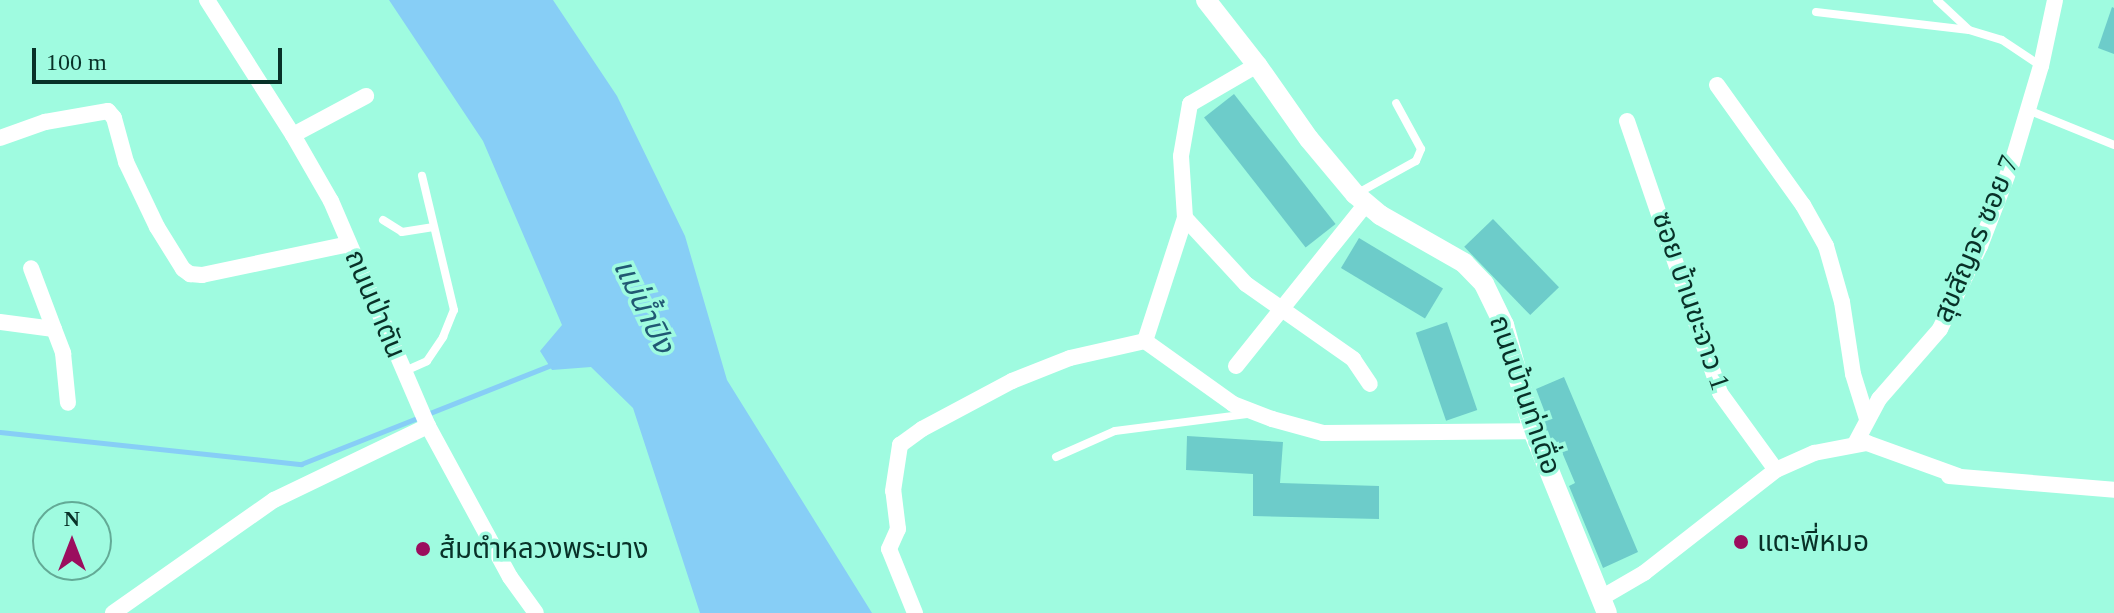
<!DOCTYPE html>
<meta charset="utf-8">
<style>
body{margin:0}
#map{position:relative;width:2114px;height:613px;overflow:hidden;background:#9ffbe0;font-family:"Times New Roman","Noto Sans Thai",serif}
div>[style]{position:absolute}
.water>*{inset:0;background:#87cef6}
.stream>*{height:5px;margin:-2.5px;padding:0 2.5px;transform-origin:2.5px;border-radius:2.5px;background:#87cef6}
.building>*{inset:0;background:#6dccca;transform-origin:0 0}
.service>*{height:8px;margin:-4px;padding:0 4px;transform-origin:4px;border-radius:4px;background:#fff}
.minor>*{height:16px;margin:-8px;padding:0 8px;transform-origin:8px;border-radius:8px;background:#fff}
.tertiary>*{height:20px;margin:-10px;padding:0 10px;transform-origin:10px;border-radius:10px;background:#fff}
.dots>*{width:22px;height:22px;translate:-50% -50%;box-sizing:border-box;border:4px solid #9ffbe0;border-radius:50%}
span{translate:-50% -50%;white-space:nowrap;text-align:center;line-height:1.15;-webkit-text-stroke:7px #9ffbe0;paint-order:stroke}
.street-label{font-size:28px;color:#083128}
.poi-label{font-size:28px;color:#083128}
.left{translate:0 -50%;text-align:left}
.water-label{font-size:30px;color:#215873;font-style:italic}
.north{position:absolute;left:32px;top:501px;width:80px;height:80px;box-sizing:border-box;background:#9ffbe0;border:2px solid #63aa96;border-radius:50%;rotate:0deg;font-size:22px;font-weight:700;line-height:32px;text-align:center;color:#083128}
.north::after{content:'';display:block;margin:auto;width:28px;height:36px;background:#9b0e5e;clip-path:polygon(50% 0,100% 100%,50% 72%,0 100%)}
.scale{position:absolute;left:32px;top:48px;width:250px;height:36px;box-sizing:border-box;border:4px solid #083128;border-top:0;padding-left:10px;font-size:24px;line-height:28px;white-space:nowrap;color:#083128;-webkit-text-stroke:6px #9ffbe0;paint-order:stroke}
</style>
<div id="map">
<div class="water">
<div style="clip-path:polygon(389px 0,553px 0,617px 96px,685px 236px,727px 380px,872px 613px,700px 613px,633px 408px,591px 367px,552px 370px,540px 351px,562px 325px,483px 141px)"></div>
</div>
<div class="stream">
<div style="left:0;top:432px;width:303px;rotate:6.1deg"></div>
<div style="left:301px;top:464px;width:272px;rotate:-21.6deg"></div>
</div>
<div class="building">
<div style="clip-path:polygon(2112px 7px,2114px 8px,2114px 54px,2098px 48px)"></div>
<div style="left:1234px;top:94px;width:165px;height:38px;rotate:52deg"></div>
<div style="left:1493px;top:219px;width:95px;height:40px;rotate:46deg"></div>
<div style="left:1359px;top:238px;width:98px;height:35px;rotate:31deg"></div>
<div style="left:1447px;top:322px;width:93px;height:33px;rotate:71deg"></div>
<div style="clip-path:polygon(1564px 377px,1638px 552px,1603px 568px,1569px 486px,1575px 483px,1559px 445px,1553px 447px,1545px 427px,1543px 419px,1547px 418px,1536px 389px)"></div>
<div style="clip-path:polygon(1187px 436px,1283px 442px,1280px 483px,1379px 486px,1379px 519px,1253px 516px,1253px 474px,1186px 470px)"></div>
</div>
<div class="service">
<div style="left:1937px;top:0;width:42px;rotate:43.1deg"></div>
<div style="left:1816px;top:12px;width:154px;rotate:6.7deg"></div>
<div style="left:1969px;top:30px;width:34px;rotate:17deg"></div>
<div style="left:2002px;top:40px;width:47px;rotate:33.7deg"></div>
<div style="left:2028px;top:110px;width:93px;rotate:22.1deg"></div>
<div style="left:1358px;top:193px;width:66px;rotate:-28.9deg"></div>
<div style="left:1416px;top:161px;width:13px;rotate:-67deg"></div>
<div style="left:1421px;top:149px;width:52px;rotate:-118.5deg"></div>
<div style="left:383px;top:220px;width:22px;rotate:32deg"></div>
<div style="left:402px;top:232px;width:32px;rotate:-9deg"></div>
<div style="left:405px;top:371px;width:24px;rotate:-24deg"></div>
<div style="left:427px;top:361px;width:29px;rotate:-56deg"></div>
<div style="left:443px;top:337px;width:29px;rotate:-68deg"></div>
<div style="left:454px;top:310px;width:138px;rotate:-103.4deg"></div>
<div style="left:1056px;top:457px;width:64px;rotate:-23.8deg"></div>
<div style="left:1115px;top:431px;width:133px;rotate:-7.3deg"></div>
</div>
<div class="minor">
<div style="left:207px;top:0;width:160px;rotate:57.5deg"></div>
<div style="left:293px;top:135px;width:76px;rotate:60.1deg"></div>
<div style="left:331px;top:201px;width:245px;rotate:66.7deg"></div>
<div style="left:428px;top:426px;width:172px;rotate:61.5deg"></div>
<div style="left:510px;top:577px;width:44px;rotate:54.2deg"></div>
<div style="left:1717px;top:85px;width:148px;rotate:54.4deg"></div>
<div style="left:1803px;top:205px;width:47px;rotate:60.7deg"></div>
<div style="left:1826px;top:246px;width:58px;rotate:74.1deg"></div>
<div style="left:1842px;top:302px;width:73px;rotate:81.3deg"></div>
<div style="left:1853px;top:374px;width:47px;rotate:72.7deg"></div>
<div style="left:1627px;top:121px;width:287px;rotate:71.1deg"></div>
<div style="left:1720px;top:393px;width:95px;rotate:54deg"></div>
<div style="left:293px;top:135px;width:83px;rotate:-28.1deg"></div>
<div style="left:0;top:138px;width:48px;rotate:-19.6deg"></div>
<div style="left:45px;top:122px;width:64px;rotate:-9.9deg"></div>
<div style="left:108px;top:111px;width:9px;rotate:49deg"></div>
<div style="left:114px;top:118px;width:46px;rotate:74.7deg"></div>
<div style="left:126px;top:162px;width:72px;rotate:64.5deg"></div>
<div style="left:157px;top:227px;width:49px;rotate:58.2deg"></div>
<div style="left:183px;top:269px;width:9px;rotate:36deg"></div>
<div style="left:190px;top:274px;width:12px;rotate:5deg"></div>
<div style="left:202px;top:275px;width:150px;rotate:-11.9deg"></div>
<div style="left:1185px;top:218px;width:90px;rotate:47.3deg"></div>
<div style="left:1246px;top:284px;width:131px;rotate:35deg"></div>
<div style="left:1353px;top:359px;width:30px;rotate:56deg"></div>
<div style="left:0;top:322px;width:54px;rotate:7.4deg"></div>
<div style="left:54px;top:329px;width:65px;rotate:-110.7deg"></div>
<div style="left:54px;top:329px;width:26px;rotate:69deg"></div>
<div style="left:63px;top:353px;width:50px;rotate:84.3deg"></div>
<div style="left:1145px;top:341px;width:108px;rotate:35.6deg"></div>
<div style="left:1233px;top:404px;width:42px;rotate:21deg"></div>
<div style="left:1272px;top:419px;width:53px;rotate:15.4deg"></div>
<div style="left:1323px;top:433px;width:210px;rotate:-0.5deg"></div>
<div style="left:1236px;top:366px;width:208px;rotate:-51.3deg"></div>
<div style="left:1855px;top:444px;width:51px;rotate:-61.9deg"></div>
<div style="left:1879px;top:399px;width:93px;rotate:-48.9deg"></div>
<div style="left:1940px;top:329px;width:92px;rotate:-64.3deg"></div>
<div style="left:1980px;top:246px;width:89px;rotate:-68.9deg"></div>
<div style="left:2012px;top:163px;width:101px;rotate:-73.4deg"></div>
<div style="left:2041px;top:66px;width:67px;rotate:-78deg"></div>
<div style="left:1949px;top:476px;width:166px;rotate:4.8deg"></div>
<div style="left:1601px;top:598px;width:50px;rotate:-30.2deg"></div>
<div style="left:1644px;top:573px;width:167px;rotate:-38deg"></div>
<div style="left:1776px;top:470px;width:42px;rotate:-24.1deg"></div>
<div style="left:1814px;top:453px;width:54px;rotate:-10.7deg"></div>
<div style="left:1867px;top:443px;width:97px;rotate:19.9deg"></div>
<div style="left:113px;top:613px;width:197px;rotate:-35.1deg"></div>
<div style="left:274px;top:500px;width:171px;rotate:-25.7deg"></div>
<div style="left:915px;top:613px;width:69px;rotate:-112.1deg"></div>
<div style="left:889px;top:549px;width:22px;rotate:-66deg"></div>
<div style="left:898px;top:529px;width:38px;rotate:-97deg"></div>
<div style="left:893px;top:491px;width:47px;rotate:-81.3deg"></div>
<div style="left:900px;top:445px;width:27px;rotate:-36deg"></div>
<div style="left:922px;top:429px;width:102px;rotate:-28.1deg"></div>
<div style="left:1012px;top:381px;width:62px;rotate:-21.6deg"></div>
<div style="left:1070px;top:358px;width:77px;rotate:-12.8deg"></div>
<div style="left:1145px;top:341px;width:129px;rotate:-72deg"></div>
<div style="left:1185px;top:218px;width:62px;rotate:-93.7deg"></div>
<div style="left:1181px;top:156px;width:53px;rotate:-80.2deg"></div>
<div style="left:1190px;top:104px;width:78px;rotate:-30.2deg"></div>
</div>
<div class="tertiary">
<div style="left:1206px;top:0;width:83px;rotate:51.9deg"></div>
<div style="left:1257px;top:65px;width:90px;rotate:54.9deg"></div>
<div style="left:1309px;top:139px;width:72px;rotate:50.1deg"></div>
<div style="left:1355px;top:194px;width:33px;rotate:40deg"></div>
<div style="left:1380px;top:215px;width:97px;rotate:29.7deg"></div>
<div style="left:1464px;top:263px;width:29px;rotate:46deg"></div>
<div style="left:1484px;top:284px;width:46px;rotate:64deg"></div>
<div style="left:1504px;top:325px;width:110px;rotate:74.7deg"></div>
<div style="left:1533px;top:431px;width:196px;rotate:67.9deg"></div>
</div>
<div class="dots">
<div style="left:1741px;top:542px;background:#9b0e5e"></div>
<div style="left:423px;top:549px;background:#9b0e5e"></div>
</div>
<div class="street-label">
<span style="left:1976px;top:239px;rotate:-67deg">สุขสัญจร ซอย 7</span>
<span style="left:1691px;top:301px;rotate:71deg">ซอย บ้านขะจาว 1</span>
<span style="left:375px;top:304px;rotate:67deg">ถนนป่าตัน</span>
<span style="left:1525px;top:395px;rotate:71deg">ถนนบ้านท่าเดื่อ</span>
</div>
<div class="poi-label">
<span class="left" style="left:1757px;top:542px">แตะพี่หมอ</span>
<span class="left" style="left:439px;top:549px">ส้มตำหลวงพระบาง</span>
</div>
<div class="water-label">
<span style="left:644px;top:306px;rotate:64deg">แม่น้ำปิง</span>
</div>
<div class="north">N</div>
<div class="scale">100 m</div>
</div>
